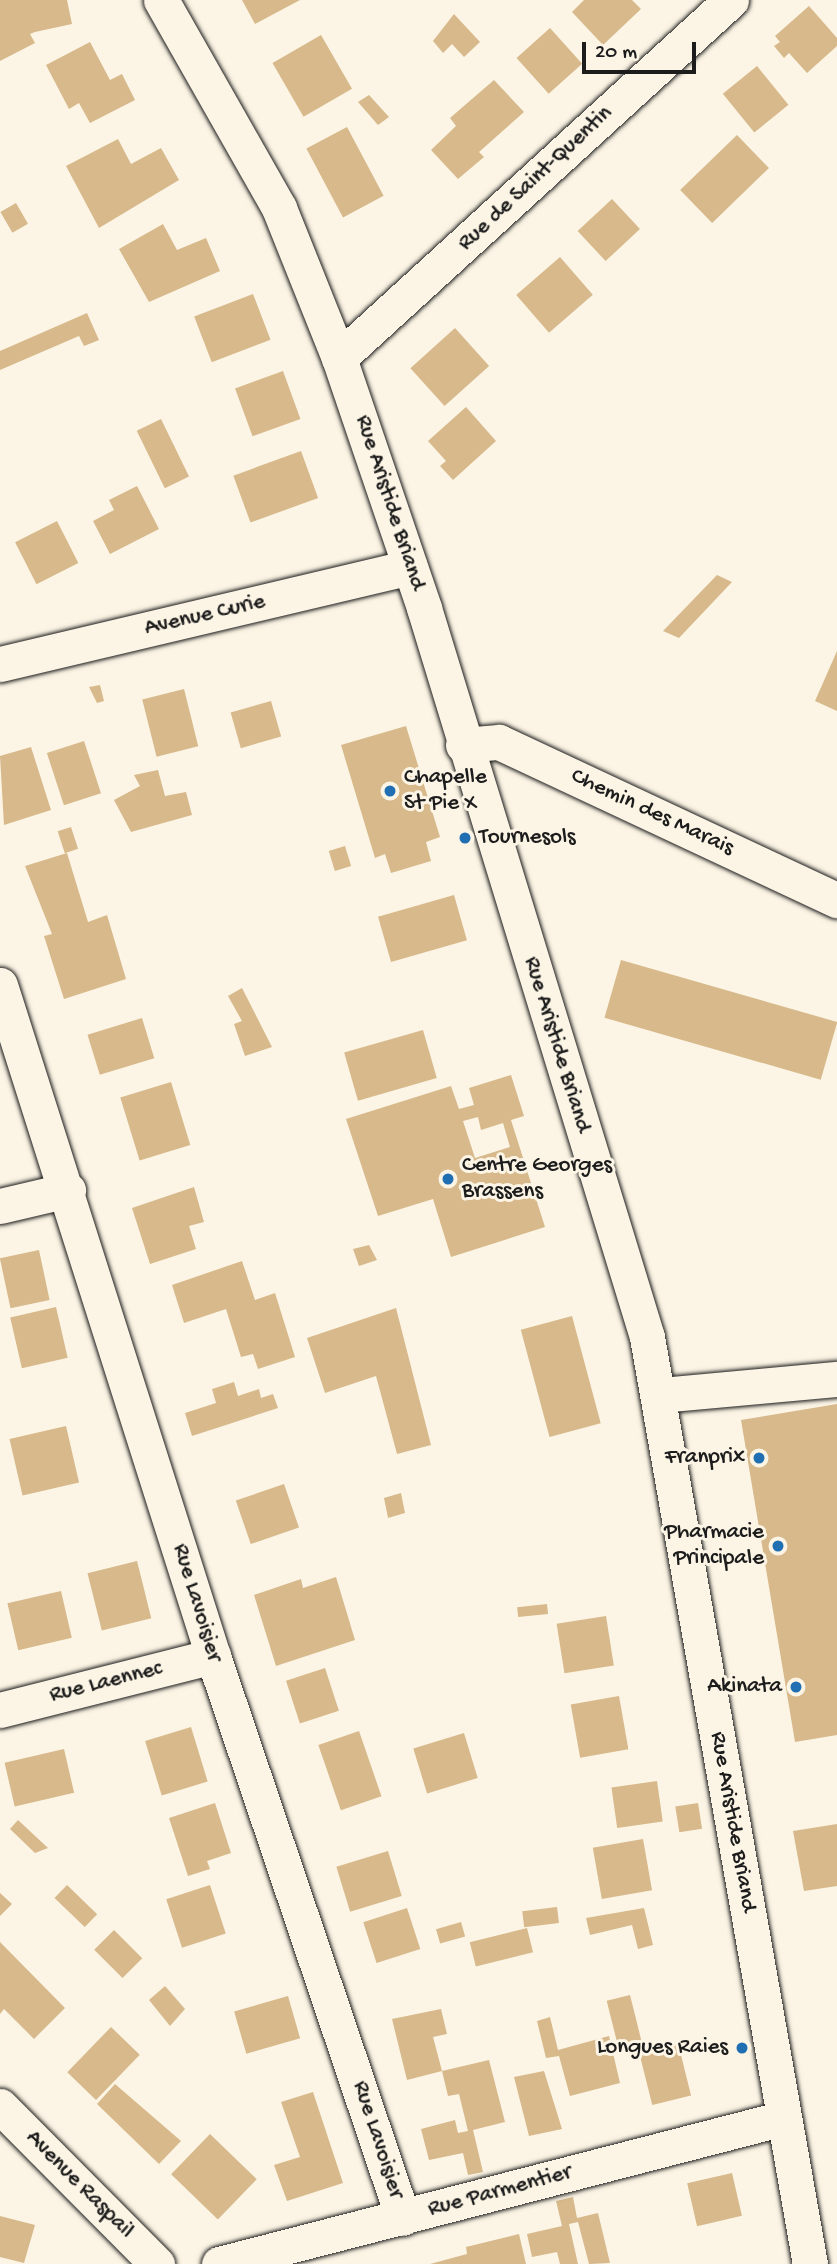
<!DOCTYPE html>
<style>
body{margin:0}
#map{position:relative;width:837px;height:2264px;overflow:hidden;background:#fcf5e5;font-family:"Gochi Hand",sans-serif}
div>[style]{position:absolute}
.building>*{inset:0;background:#d7b98b;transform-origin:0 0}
.roads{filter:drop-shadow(0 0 2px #1c1c1c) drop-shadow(0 0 2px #1c1c1c)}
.street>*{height:35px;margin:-17.5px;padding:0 17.5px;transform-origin:17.5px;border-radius:17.5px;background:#fcf5e5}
.dots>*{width:19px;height:19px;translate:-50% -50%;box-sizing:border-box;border:4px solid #fcf5e5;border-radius:50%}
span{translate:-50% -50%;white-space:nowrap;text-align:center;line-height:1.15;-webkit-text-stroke:6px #fcf5e5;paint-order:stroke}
.street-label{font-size:23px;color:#1c1c1c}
.poi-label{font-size:23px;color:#1c1c1c}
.left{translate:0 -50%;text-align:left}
.right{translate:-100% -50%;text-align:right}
.scale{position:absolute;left:582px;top:42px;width:114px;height:32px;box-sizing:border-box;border:4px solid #1c1c1c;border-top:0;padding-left:9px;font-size:21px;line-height:24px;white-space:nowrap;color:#1c1c1c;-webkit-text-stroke:5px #fcf5e5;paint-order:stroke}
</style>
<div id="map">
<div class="building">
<div style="clip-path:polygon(0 0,67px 0,72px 24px,35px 32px,30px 34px,35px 43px,0 61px)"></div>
<div style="clip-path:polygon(242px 0,300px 0,255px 24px)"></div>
<div style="clip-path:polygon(584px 0,632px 0,641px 9px,603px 45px,572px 12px)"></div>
<div style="clip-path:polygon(809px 6px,837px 38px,837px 46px,807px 73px,789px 53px,784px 58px,774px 46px,780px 42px,775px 36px)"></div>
<div style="clip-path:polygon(454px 14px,480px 42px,464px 57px,452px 44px,443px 53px,433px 41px)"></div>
<div style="left:550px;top:28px;width:48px;height:45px;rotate:48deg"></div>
<div style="left:321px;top:35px;width:62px;height:56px;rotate:60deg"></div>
<div style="clip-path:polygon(90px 42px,110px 80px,122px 74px,135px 100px,90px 123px,79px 103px,69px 109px,46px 65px)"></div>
<div style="left:757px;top:66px;width:50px;height:44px;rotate:51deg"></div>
<div style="clip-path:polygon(494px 80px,524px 112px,479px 152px,484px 157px,458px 179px,431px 150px,456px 126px,450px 118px)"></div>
<div style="clip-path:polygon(369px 95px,389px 117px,378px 125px,358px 102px)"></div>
<div style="left:347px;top:127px;width:78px;height:46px;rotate:62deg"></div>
<div style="left:737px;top:135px;width:46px;height:79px;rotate:46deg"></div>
<div style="clip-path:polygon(118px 139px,131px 164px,161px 148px,179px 180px,99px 228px,66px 166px)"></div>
<div style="left:612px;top:199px;width:41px;height:47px;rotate:47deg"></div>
<div style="left:16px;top:203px;width:24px;height:18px;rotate:60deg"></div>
<div style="clip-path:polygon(163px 224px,177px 250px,206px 238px,220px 271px,149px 302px,119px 249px)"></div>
<div style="left:560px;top:257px;width:50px;height:58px;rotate:49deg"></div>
<div style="left:253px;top:294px;width:49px;height:63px;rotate:69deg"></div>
<div style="clip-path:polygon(87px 313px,99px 340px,84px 346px,79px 336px,0 370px,0 351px)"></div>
<div style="left:455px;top:328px;width:51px;height:60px;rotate:48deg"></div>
<div style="left:283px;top:371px;width:51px;height:51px;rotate:70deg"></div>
<div style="clip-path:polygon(466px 407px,496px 441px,453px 480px,440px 466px,446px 461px,428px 441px)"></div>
<div style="left:161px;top:419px;width:64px;height:27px;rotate:64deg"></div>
<div style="left:301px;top:451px;width:50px;height:72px;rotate:70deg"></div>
<div style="clip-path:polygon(137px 486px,159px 529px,110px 554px,93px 521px,114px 510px,109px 500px)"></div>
<div style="left:57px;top:521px;width:47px;height:47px;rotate:63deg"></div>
<div style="clip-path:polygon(717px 575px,732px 582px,679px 638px,663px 631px)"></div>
<div style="clip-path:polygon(837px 651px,837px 711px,815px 701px)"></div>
<div style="clip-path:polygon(100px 685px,104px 701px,97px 703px,89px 687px)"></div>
<div style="left:184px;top:689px;width:59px;height:43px;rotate:76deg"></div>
<div style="left:271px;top:701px;width:37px;height:42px;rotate:74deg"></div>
<div style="clip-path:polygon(406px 726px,440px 837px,426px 842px,431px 861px,391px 873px,385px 854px,375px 858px,341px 745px)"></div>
<div style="left:84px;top:741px;width:55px;height:39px;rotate:72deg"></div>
<div style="clip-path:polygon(31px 747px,51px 810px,4px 825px,0 756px)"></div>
<div style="clip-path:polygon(158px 770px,165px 796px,186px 792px,192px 815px,131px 832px,114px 800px,140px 786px,134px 775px)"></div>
<div style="left:71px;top:827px;width:23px;height:14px;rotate:72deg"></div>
<div style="left:345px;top:846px;width:21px;height:17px;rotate:73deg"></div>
<div style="clip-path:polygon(67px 853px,88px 922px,107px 915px,126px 979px,64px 999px,44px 936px,52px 934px,25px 866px)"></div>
<div style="left:454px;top:895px;width:47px;height:79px;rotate:74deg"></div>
<div style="left:621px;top:960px;width:225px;height:60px;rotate:16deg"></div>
<div style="clip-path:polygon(242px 988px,272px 1047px,245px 1056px,234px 1024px,242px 1021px,228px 996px)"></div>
<div style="left:142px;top:1018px;width:42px;height:57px;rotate:73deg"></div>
<div style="left:423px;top:1030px;width:50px;height:82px;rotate:74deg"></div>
<div style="clip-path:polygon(evenodd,511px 1075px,524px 1116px,511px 1120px,545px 1227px,451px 1257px,433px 1199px,378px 1216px,346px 1119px,451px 1086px,459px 1109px,474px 1105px,469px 1088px,511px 1075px,478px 1117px,481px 1130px,503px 1123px,510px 1147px,475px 1158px,463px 1121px,478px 1117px)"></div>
<div style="left:171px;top:1082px;width:66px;height:53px;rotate:73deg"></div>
<div style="clip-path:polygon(194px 1187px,204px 1222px,189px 1226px,196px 1249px,150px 1264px,132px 1208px)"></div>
<div style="clip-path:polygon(369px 1245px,377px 1260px,359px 1266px,353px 1249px)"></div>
<div style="left:39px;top:1250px;width:51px;height:40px;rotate:78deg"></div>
<div style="clip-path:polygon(242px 1261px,255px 1300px,275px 1293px,295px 1357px,258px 1369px,253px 1354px,241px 1357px,226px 1309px,184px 1323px,172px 1285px)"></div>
<div style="left:56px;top:1307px;width:52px;height:47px;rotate:77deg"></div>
<div style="clip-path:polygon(396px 1308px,431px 1445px,397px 1454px,376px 1376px,325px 1393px,307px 1338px)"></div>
<div style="left:572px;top:1316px;width:111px;height:53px;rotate:75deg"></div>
<div style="clip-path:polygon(234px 1382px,238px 1396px,259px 1389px,261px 1398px,273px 1394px,278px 1408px,192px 1436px,185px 1413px,216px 1403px,212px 1389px)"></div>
<div style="clip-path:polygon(837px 1404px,837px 1735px,795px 1742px,741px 1420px)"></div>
<div style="left:66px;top:1426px;width:58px;height:58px;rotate:77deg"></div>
<div style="left:284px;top:1484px;width:46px;height:51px;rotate:71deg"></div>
<div style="clip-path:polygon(401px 1493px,405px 1513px,388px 1518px,384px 1498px)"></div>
<div style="left:137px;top:1561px;width:59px;height:51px;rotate:76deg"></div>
<div style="clip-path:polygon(336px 1577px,355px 1640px,276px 1666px,254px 1595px,301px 1579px,303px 1588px)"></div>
<div style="left:61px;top:1591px;width:48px;height:55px;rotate:77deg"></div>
<div style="left:547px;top:1604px;width:10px;height:30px;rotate:84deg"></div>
<div style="left:606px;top:1616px;width:50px;height:50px;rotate:81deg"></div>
<div style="left:325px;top:1668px;width:45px;height:41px;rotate:72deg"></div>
<div style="left:619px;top:1696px;width:54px;height:49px;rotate:80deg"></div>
<div style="left:191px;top:1727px;width:57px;height:48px;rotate:73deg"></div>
<div style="left:359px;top:1731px;width:69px;height:43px;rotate:71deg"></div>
<div style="left:464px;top:1733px;width:47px;height:53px;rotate:73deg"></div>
<div style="left:64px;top:1749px;width:45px;height:61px;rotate:77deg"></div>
<div style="left:657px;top:1781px;width:41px;height:46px;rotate:82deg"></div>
<div style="clip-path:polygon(215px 1803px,231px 1853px,207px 1861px,210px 1869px,188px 1876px,169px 1818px)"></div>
<div style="left:698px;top:1803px;width:26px;height:23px;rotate:81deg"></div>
<div style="clip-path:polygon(18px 1820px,48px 1848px,35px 1853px,10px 1829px)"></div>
<div style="clip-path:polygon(837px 1824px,837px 1886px,804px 1891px,793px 1831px)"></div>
<div style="left:643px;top:1839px;width:52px;height:51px;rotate:80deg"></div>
<div style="left:388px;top:1851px;width:47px;height:54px;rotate:73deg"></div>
<div style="left:67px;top:1885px;width:42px;height:18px;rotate:44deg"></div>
<div style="left:210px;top:1885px;width:51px;height:46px;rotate:72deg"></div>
<div style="clip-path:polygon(0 1893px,12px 1904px,0 1916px)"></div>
<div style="left:557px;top:1907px;width:16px;height:35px;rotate:83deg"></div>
<div style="left:407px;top:1908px;width:43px;height:46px;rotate:72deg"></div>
<div style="clip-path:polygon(644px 1908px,653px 1945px,638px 1949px,632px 1925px,590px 1935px,586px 1918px)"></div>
<div style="left:461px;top:1922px;width:15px;height:26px;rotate:74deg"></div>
<div style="left:527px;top:1928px;width:25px;height:59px;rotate:76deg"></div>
<div style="left:114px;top:1930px;width:40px;height:28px;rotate:45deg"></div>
<div style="clip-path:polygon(0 1942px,65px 2008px,34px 2039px,4px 2009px,0 2014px)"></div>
<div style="clip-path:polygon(165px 1986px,185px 2009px,170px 2026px,149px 2000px)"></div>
<div style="left:630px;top:1995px;width:46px;height:24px;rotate:76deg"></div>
<div style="left:288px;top:1996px;width:44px;height:56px;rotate:74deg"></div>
<div style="clip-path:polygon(441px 2009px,447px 2034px,433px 2037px,442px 2071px,407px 2080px,392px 2019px)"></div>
<div style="clip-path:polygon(550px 2017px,558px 2050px,609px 2036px,620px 2083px,570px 2096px,559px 2056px,546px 2058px,537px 2021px)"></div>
<div style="left:111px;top:2027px;width:40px;height:63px;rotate:44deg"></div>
<div style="left:678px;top:2043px;width:54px;height:40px;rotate:76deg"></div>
<div style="clip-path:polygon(489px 2060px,505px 2122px,473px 2130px,483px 2172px,468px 2175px,463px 2153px,429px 2160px,421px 2129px,455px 2120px,458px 2133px,468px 2131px,459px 2094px,448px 2096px,442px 2071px)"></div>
<div style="clip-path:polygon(544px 2071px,562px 2129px,529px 2136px,514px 2077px)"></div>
<div style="clip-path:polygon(115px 2084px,181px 2141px,159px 2164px,97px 2104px)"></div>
<div style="clip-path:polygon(313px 2092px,343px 2183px,287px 2201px,274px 2165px,300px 2157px,281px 2102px)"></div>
<div style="left:210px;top:2134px;width:65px;height:56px;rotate:44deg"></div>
<div style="left:732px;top:2173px;width:44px;height:46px;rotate:77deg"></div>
<div style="clip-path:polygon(573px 2197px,577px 2218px,598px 2213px,610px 2263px,589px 2264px,578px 2222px,569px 2224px,578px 2264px,560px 2264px,557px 2252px,532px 2257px,527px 2234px,562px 2226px,556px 2201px)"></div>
<div style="clip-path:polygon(0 2216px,35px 2225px,24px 2263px,0 2257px)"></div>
<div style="clip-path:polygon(519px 2234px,526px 2264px,430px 2264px,467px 2254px,466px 2247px)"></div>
</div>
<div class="roads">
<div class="street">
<div style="left:161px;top:0;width:239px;rotate:60.4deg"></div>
<div style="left:279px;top:208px;width:162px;rotate:68.2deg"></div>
<div style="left:339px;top:358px;width:264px;rotate:71.2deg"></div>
<div style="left:424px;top:608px;width:762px;rotate:72.99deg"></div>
<div style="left:647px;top:1337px;width:941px;rotate:80.03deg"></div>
<div style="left:339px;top:358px;width:531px;rotate:-42.4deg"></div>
<div style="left:0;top:664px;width:421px;rotate:-13.3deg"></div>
<div style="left:463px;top:745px;width:36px;rotate:-5deg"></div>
<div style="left:499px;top:742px;width:373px;rotate:25.1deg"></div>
<div style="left:0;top:985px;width:704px;rotate:72.39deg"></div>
<div style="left:213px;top:1656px;width:593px;rotate:71.32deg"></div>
<div style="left:0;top:1206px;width:70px;rotate:-13.2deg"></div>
<div style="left:660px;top:1395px;width:178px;rotate:-5.2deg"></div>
<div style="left:0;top:1710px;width:220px;rotate:-14.2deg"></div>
<div style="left:0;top:2106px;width:223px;rotate:45.2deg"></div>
<div style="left:219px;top:2264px;width:579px;rotate:-14.49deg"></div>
</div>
</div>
<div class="dots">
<div style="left:390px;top:791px;background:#1f6fb2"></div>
<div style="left:465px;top:838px;background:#1f6fb2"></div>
<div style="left:448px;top:1179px;background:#1f6fb2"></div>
<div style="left:759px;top:1458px;background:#1f6fb2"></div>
<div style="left:778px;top:1546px;background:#1f6fb2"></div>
<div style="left:796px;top:1687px;background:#1f6fb2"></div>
<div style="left:742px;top:2048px;background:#1f6fb2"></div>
</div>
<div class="street-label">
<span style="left:536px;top:179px;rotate:-43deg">Rue de Saint-Quentin</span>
<span style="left:389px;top:503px;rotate:72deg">Rue Aristide Briand</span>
<span style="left:205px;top:616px;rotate:-13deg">Avenue Curie</span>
<span style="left:652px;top:813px;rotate:25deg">Chemin des Marais</span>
<span style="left:556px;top:1045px;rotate:73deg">Rue Aristide Briand</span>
<span style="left:196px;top:1603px;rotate:73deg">Rue Lavoisier</span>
<span style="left:106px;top:1683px;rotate:-14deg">Rue Laennec</span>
<span style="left:732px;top:1822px;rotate:80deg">Rue Aristide Briand</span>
<span style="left:377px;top:2140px;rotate:72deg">Rue Lavoisier</span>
<span style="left:79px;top:2185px;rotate:45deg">Avenue Raspail</span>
<span style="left:500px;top:2192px;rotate:-15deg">Rue Parmentier</span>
</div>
<div class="poi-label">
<span class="left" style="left:404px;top:791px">Chapelle<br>St Pie X</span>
<span class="left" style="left:479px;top:838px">Tournesols</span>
<span class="left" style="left:462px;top:1179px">Centre Georges<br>Brassens</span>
<span class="right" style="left:745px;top:1458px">Franprix</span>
<span class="right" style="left:764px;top:1546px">Pharmacie<br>Principale</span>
<span class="right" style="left:782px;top:1687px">Akinata</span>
<span class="right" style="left:728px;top:2048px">Longues Raies</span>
</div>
<div class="scale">20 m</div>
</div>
